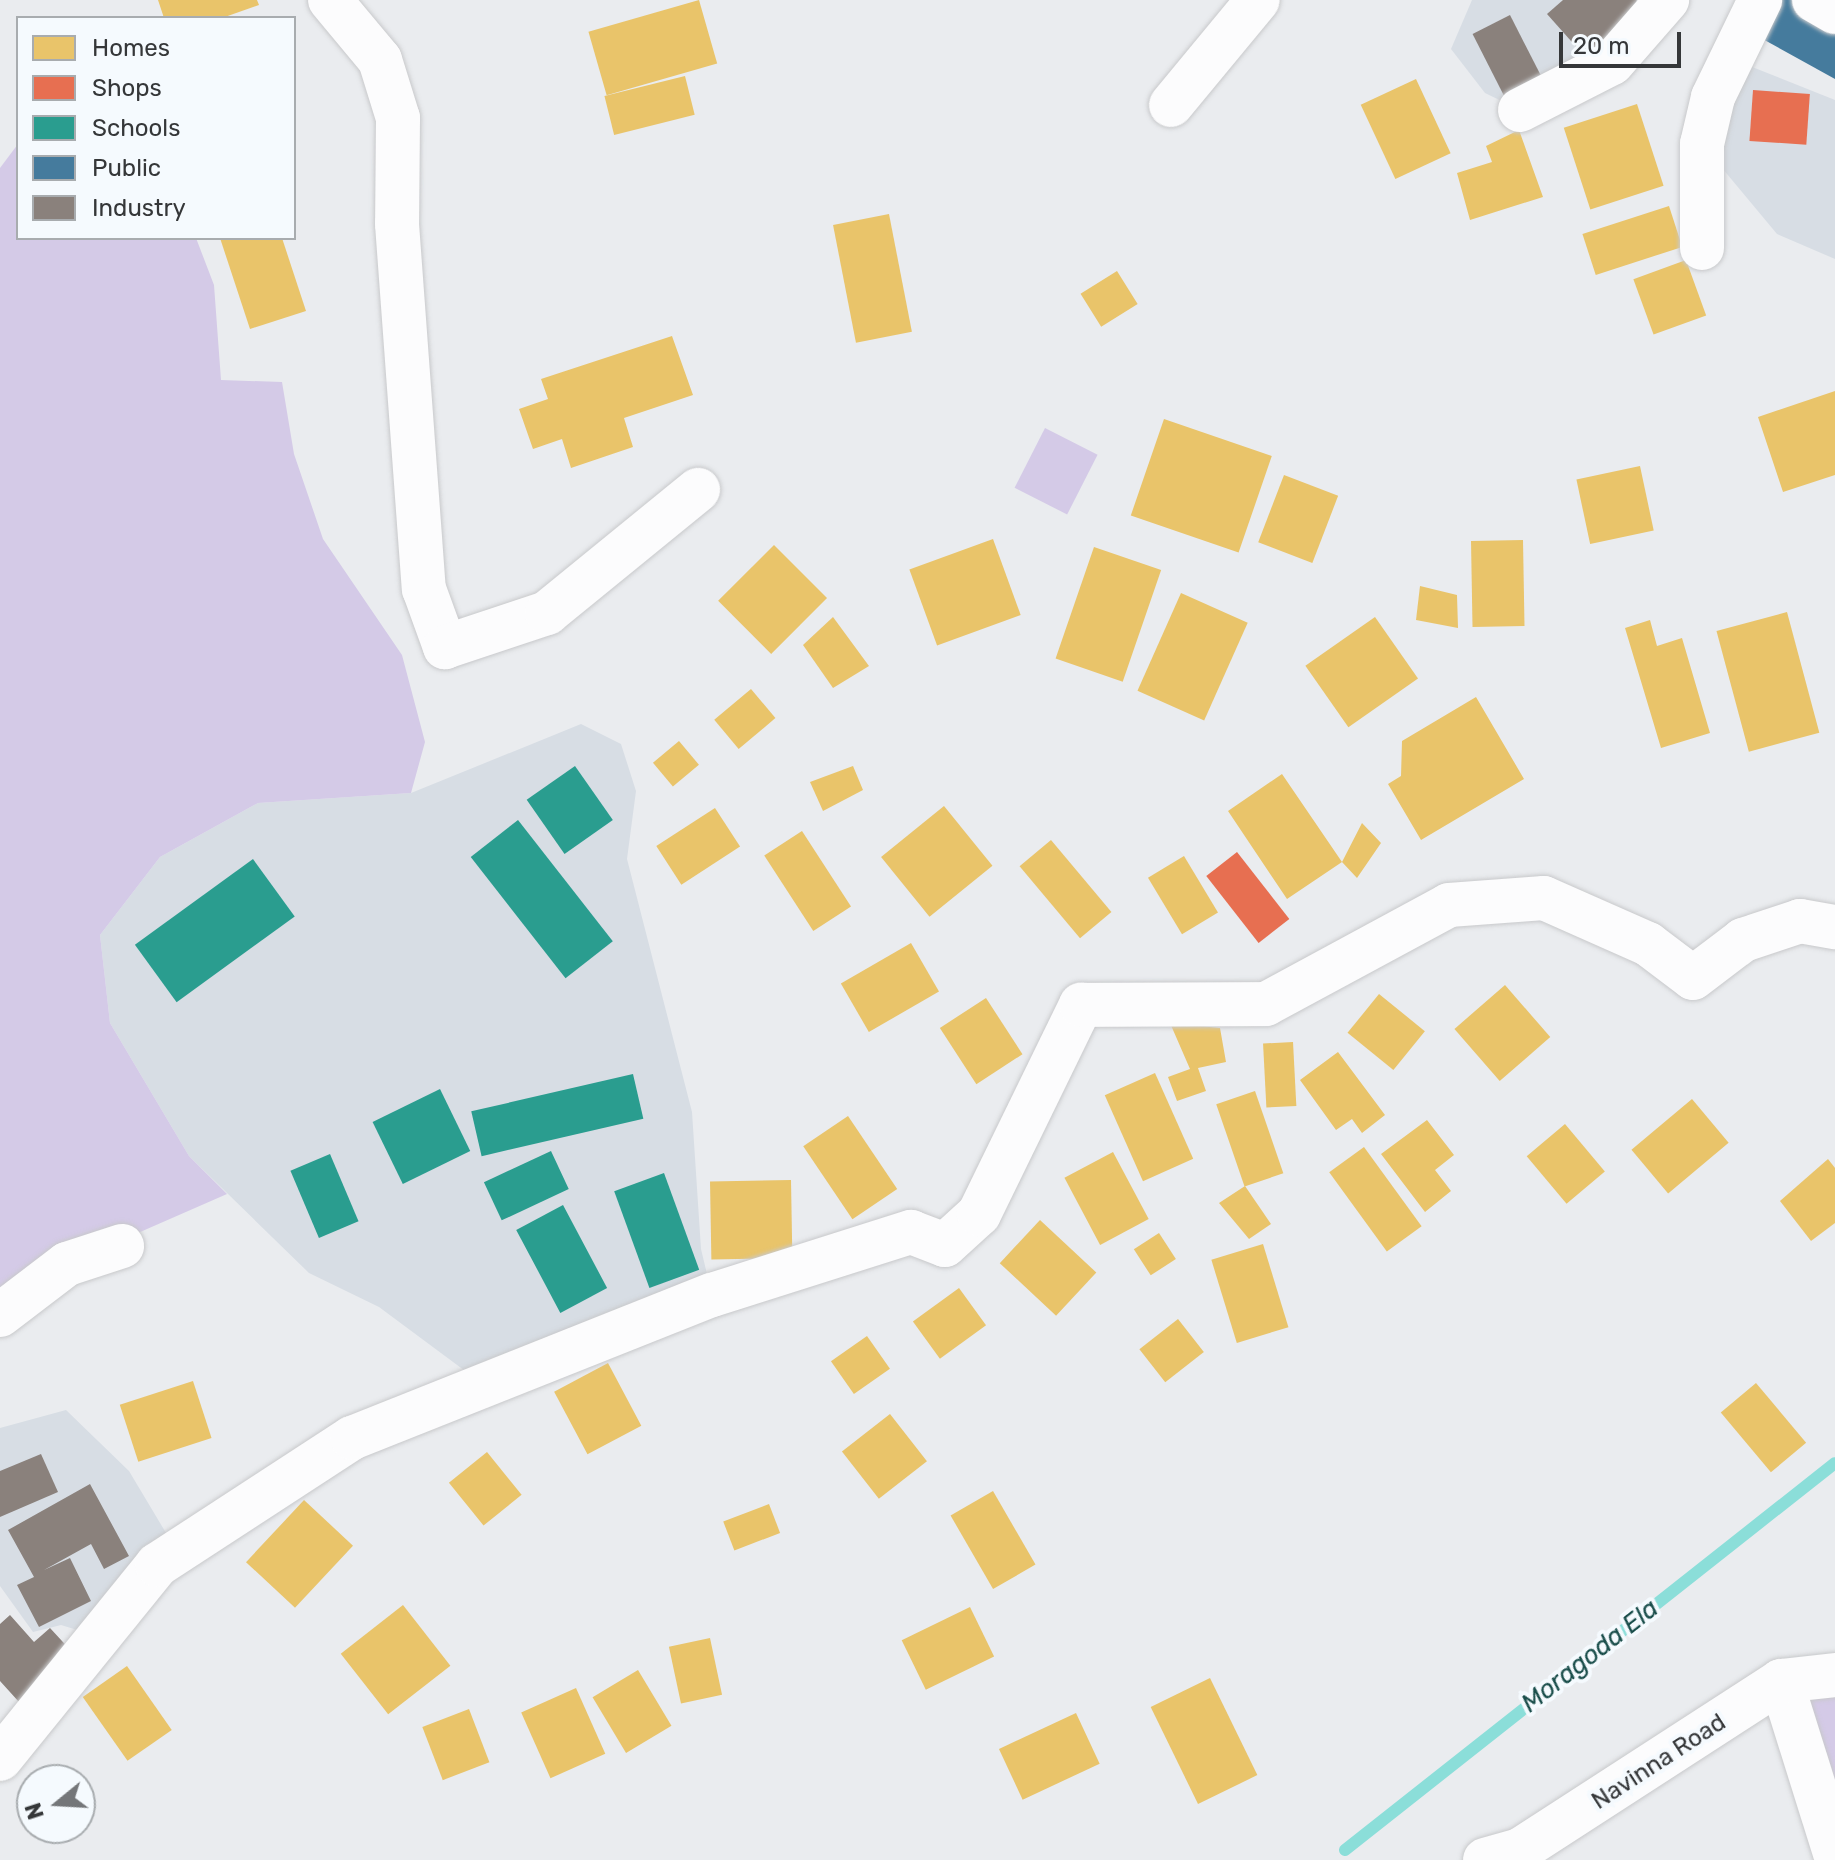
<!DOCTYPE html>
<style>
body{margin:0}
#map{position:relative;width:1835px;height:1860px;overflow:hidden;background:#eaecef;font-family:Rubik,sans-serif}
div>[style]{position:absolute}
.built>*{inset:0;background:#d7dde4}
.green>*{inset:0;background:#d4cae7;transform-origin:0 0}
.homes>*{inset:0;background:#e9c46a;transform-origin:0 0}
.shops>*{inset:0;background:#e76f51;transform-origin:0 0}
.schools>*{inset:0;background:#2a9d8f;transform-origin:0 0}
.public>*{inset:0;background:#457b9d}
.industry>*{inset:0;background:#8a817c;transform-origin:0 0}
.stream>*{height:12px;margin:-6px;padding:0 6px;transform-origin:6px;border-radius:6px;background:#8bded9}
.roads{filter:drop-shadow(0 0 2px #c8c9cb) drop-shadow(0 0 2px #c8c9cb)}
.minor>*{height:44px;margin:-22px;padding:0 22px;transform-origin:22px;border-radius:22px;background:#fcfcfd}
.major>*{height:44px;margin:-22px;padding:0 22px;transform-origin:22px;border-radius:22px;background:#fcfcfd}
span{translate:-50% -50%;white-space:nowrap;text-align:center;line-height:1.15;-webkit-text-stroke:8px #f5fafe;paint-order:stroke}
.street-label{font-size:24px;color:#353739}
.water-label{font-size:26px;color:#1a4e4b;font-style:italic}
.legend{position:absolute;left:16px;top:16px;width:280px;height:224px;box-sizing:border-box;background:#f5fafe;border:2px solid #a8acaf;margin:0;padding:10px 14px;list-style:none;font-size:24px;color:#353739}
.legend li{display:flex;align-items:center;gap:16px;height:40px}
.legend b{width:40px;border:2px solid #a8acaf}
.north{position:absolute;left:16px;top:1764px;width:80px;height:80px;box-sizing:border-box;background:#f5fafe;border:2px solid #a8acaf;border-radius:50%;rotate:252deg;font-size:22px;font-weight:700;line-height:32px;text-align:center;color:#353739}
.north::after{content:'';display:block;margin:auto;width:28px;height:36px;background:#747679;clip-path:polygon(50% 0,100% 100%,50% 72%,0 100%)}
.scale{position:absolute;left:1559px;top:32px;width:122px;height:36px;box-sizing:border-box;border:4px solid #353739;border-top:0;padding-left:10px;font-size:24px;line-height:28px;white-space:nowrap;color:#353739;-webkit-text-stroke:6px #f5fafe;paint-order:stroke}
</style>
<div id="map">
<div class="built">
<div style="clip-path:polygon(1472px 0,1667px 0,1520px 110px,1485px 93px,1451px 49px)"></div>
<div style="clip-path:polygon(1732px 59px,1835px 100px,1835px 259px,1777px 234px,1702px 144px)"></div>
<div style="clip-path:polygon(581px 724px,621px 744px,636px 791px,627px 859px,692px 1112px,701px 1249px,712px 1295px,480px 1382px,379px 1307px,309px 1273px,189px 1156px,110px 1023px,100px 935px,160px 857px,258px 803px,411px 793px)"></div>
<div style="clip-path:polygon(66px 1410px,129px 1471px,175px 1548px,97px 1636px,61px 1625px,33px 1632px,0 1586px,0 1428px)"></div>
</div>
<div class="green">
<div style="clip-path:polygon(18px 144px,18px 238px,196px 238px,214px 285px,221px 380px,282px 382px,294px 454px,323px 539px,402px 655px,425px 742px,411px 793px,258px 803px,160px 857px,100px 935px,110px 1023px,189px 1156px,227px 1194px,67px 1264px,0 1315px,0 168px)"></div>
<div style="left:1045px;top:428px;width:59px;height:67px;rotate:27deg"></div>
<div style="clip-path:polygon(1835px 1675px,1835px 1853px,1781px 1681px)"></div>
</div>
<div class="homes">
<div style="clip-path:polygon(158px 0,257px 0,259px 5px,222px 18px,164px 18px)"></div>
<div style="left:699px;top:0;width:66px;height:115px;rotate:74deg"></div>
<div style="left:685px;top:76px;width:40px;height:83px;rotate:76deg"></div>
<div style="left:1416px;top:79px;width:82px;height:61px;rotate:65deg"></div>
<div style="left:1637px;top:104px;width:86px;height:77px;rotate:72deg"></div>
<div style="clip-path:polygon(1519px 130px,1543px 197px,1470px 220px,1457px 173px,1492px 162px,1486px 146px)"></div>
<div style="left:1669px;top:206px;width:43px;height:91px;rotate:72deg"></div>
<div style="left:889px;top:214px;width:120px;height:57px;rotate:79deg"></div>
<div style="clip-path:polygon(220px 238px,282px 238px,306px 311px,250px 329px)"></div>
<div style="left:1686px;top:260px;width:59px;height:56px;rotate:70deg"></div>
<div style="left:1117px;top:271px;width:39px;height:43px;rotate:58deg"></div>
<div style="clip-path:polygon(672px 336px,693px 395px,624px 418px,633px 447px,571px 468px,562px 439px,533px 449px,519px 409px,548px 399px,541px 379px)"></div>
<div style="clip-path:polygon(1835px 391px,1835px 475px,1783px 492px,1758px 417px)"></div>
<div style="left:1164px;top:419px;width:114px;height:102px;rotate:19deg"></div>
<div style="left:1640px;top:466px;width:66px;height:65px;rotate:78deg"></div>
<div style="left:1284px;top:475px;width:58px;height:72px;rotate:21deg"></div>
<div style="left:993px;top:539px;width:81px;height:89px;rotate:70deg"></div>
<div style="left:1523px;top:540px;width:86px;height:52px;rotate:89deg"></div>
<div style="left:774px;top:545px;width:75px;height:79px;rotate:45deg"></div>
<div style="left:1094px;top:547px;width:71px;height:118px;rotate:19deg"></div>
<div style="clip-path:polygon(1420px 586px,1457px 595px,1458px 628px,1416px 620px)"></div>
<div style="left:1181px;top:593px;width:73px;height:107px;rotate:24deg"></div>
<div style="left:1787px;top:612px;width:125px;height:73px;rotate:75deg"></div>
<div style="clip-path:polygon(833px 617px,869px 666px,833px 688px,803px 645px)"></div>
<div style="left:1375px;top:617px;width:75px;height:85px;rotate:55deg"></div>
<div style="clip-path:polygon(1650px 620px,1657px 646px,1682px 638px,1710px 733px,1661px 748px,1625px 628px)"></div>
<div style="left:751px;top:689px;width:38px;height:48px;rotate:50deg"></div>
<div style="clip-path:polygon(1476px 697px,1524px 779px,1421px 840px,1388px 784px,1401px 776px,1402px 741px)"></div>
<div style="left:679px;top:741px;width:31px;height:34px;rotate:50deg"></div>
<div style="clip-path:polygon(853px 766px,863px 790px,823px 811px,810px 782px)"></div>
<div style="clip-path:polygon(1282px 774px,1342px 862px,1362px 823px,1381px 843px,1357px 878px,1342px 862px,1287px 899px,1228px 811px)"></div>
<div style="left:944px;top:806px;width:77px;height:81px;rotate:51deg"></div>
<div style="left:715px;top:808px;width:46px;height:70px;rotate:57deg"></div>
<div style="left:802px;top:831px;width:90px;height:45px;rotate:57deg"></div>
<div style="left:1051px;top:840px;width:94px;height:41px;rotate:50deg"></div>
<div style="left:1184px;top:856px;width:66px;height:42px;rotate:59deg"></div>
<div style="left:911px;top:943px;width:56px;height:81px;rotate:60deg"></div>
<div style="left:1505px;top:985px;width:69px;height:67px;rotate:49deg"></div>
<div style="left:1379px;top:994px;width:59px;height:50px;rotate:39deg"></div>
<div style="left:986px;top:998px;width:67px;height:55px;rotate:57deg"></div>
<div style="clip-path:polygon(1170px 1023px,1220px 1028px,1226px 1062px,1198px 1068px,1206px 1091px,1177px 1101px,1168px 1077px,1190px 1069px)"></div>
<div style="left:1293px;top:1042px;width:64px;height:30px;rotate:87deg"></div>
<div style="clip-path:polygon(1338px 1052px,1385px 1115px,1362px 1133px,1352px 1119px,1336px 1130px,1300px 1080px)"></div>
<div style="left:1155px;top:1073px;width:94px;height:55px;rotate:66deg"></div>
<div style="left:1255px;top:1091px;width:87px;height:41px;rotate:71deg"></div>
<div style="left:1692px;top:1099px;width:57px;height:79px;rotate:50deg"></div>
<div style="left:848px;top:1116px;width:88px;height:54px;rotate:56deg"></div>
<div style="clip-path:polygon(1427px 1120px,1454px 1155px,1435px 1170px,1451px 1191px,1425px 1212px,1381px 1154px)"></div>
<div style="left:1565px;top:1124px;width:62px;height:50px;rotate:50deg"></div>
<div style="left:1364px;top:1147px;width:98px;height:43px;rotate:54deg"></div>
<div style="left:1113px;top:1152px;width:76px;height:55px;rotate:62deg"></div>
<div style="clip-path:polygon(1828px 1159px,1835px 1168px,1835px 1223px,1811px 1241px,1780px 1201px)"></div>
<div style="left:791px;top:1180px;width:78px;height:81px;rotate:89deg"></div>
<div style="clip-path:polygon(1245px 1186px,1271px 1224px,1249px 1239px,1219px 1203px)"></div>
<div style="left:1040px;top:1220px;width:77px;height:59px;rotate:43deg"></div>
<div style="left:1159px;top:1233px;width:31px;height:30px;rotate:57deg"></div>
<div style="left:1263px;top:1244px;width:87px;height:54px;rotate:73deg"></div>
<div style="left:959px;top:1288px;width:46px;height:57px;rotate:54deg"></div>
<div style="left:1178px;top:1319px;width:42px;height:49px;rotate:52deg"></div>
<div style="left:867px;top:1336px;width:40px;height:44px;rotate:55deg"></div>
<div style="left:608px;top:1363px;width:71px;height:61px;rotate:62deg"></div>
<div style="left:193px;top:1381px;width:60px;height:77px;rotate:72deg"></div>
<div style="left:1756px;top:1383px;width:78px;height:46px;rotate:50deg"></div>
<div style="left:890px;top:1414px;width:60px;height:61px;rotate:52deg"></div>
<div style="left:487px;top:1452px;width:55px;height:49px;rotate:51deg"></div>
<div style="left:993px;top:1491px;width:85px;height:49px;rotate:60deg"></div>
<div style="left:304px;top:1500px;width:67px;height:85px;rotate:43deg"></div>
<div style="left:769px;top:1504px;width:31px;height:49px;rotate:69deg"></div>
<div style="left:403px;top:1605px;width:77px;height:79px;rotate:52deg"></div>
<div style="left:970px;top:1607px;width:55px;height:76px;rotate:64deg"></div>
<div style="left:710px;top:1638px;width:58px;height:42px;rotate:78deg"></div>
<div style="left:127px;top:1666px;width:78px;height:54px;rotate:55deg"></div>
<div style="left:638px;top:1670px;width:65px;height:53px;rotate:59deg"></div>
<div style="left:1210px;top:1678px;width:108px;height:66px;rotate:64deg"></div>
<div style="left:576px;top:1688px;width:72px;height:60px;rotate:66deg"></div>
<div style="left:469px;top:1709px;width:57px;height:50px;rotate:69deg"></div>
<div style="left:1076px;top:1713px;width:56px;height:85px;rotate:65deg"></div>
</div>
<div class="shops">
<div style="left:1753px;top:90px;width:57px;height:51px;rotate:4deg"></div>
<div style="left:1237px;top:852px;width:85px;height:39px;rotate:52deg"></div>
</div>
<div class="schools">
<div style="left:575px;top:766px;width:66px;height:59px;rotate:55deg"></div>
<div style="left:518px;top:820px;width:154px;height:60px;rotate:52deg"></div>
<div style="left:253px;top:859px;width:71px;height:146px;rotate:54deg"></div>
<div style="left:633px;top:1074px;width:46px;height:166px;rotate:77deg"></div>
<div style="left:440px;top:1089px;width:69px;height:75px;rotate:64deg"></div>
<div style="left:551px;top:1151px;width:42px;height:74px;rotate:65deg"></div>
<div style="left:330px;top:1154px;width:73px;height:43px;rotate:67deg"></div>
<div style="left:664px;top:1173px;width:103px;height:53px;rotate:70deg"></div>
<div style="left:563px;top:1205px;width:94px;height:53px;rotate:62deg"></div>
</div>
<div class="public">
<div style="clip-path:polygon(1779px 0,1798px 0,1835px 21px,1835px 79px,1759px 37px)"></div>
</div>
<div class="industry">
<div style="clip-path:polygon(1563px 0,1636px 0,1644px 9px,1587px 59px,1547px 14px)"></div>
<div style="left:1510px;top:15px;width:70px;height:42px;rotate:63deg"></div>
<div style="clip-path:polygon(41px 1454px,58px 1492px,0 1517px,0 1471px)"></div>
<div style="clip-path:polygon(90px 1484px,129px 1556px,104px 1569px,91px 1544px,44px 1570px,70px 1558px,91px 1601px,39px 1627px,17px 1585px,34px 1577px,8px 1530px)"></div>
<div style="clip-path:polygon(10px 1615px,34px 1642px,50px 1628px,74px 1654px,19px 1702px,0 1681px,0 1624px)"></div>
</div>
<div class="stream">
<div style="left:1345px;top:1850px;width:624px;rotate:-38.3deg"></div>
</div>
<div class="roads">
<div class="minor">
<div style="left:330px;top:0;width:78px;rotate:50.2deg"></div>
<div style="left:380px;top:60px;width:61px;rotate:72.8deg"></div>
<div style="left:398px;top:118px;width:106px;rotate:90.5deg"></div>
<div style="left:397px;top:224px;width:366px;rotate:85.8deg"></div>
<div style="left:424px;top:589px;width:62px;rotate:70.1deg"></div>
<div style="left:445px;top:647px;width:108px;rotate:-18.4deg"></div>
<div style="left:547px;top:613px;width:195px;rotate:-39.2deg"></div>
<div style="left:1171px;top:105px;width:136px;rotate:-50.4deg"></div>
<div style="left:1520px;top:110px;width:103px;rotate:-27.1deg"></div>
<div style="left:1612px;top:63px;width:84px;rotate:-48.9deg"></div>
<div style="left:1702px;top:248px;width:104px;rotate:-90deg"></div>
<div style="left:1702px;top:144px;width:48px;rotate:-76.8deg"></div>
<div style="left:1713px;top:97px;width:108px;rotate:-64.1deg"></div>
<div style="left:0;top:1315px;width:84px;rotate:-37.3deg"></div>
<div style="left:67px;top:1264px;width:58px;rotate:-18.1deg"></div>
<div style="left:1781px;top:1681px;width:180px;rotate:72.6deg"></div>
<div style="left:0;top:1759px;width:250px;rotate:-51deg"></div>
<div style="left:157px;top:1565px;width:233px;rotate:-33.1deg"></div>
<div style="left:352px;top:1438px;width:387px;rotate:-21.7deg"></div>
<div style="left:712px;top:1295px;width:209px;rotate:-17.6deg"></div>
<div style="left:911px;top:1232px;width:36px;rotate:21deg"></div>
<div style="left:945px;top:1245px;width:46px;rotate:-42.4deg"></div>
<div style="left:979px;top:1214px;width:233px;rotate:-64deg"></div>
<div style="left:1081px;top:1005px;width:185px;rotate:-0.3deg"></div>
<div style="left:1266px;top:1004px;width:208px;rotate:-28.4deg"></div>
<div style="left:1449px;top:905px;width:95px;rotate:-4.2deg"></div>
<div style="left:1544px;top:898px;width:114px;rotate:23.9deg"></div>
<div style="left:1648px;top:944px;width:56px;rotate:37.1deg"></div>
<div style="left:1693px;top:978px;width:63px;rotate:-37.2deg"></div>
<div style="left:1743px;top:940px;width:60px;rotate:-18.4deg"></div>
<div style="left:1800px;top:921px;width:36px;rotate:10deg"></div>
<div style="left:1485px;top:1860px;width:36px;rotate:-16deg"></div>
<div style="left:1520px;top:1850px;width:311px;rotate:-32.9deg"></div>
<div style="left:1781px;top:1681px;width:54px;rotate:-6.3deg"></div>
</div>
<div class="major">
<div style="left:1814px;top:0;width:24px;rotate:30deg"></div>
</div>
</div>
<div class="street-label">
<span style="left:1659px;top:1762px;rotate:-33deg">Navinna Road</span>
</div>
<div class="water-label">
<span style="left:1590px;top:1656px;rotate:-38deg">Moragoda Ela</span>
</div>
<ul class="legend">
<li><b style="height:22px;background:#e9c46a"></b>Homes</li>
<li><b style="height:22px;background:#e76f51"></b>Shops</li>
<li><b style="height:22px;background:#2a9d8f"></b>Schools</li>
<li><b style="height:22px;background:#457b9d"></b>Public</li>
<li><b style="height:22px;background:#8a817c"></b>Industry</li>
</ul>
<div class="north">N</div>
<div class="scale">20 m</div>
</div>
